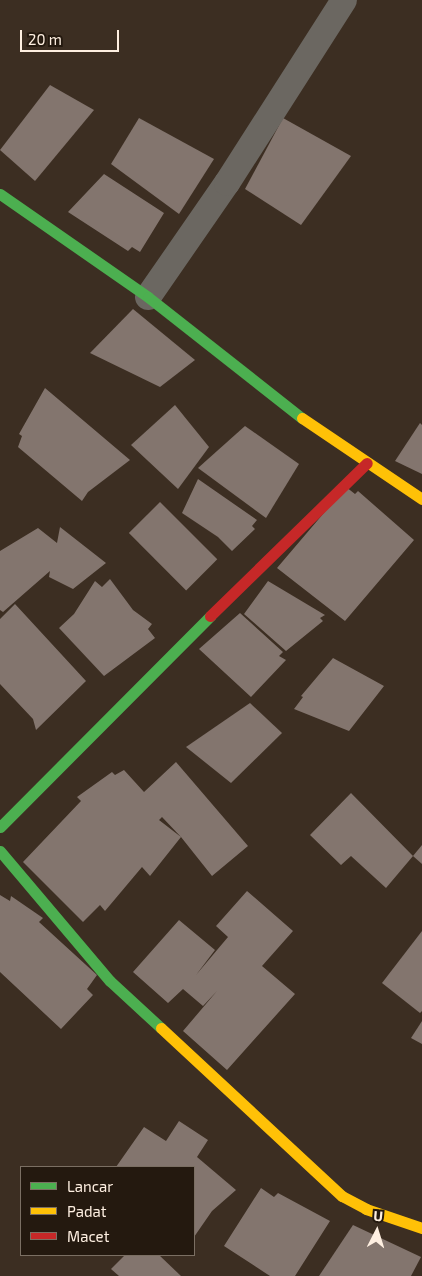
<!DOCTYPE html>
<style>
body{margin:0}
#map{position:relative;width:422px;height:1276px;overflow:hidden;background:#3c2e22;font-family:"Exo 2",sans-serif}
div>[style]{position:absolute}
.building>*{inset:0;background:#83756e;transform-origin:0 0}
.street>*{height:26px;margin:-13px;padding:0 13px;transform-origin:13px;border-radius:13px;background:#6b6761}
.fast>*{height:11px;margin:-5.5px;padding:0 5.5px;transform-origin:5.5px;border-radius:5.5px;background:#4caf50}
.slow>*{height:11px;margin:-5.5px;padding:0 5.5px;transform-origin:5.5px;border-radius:5.5px;background:#ffc107}
.jam>*{height:11px;margin:-5.5px;padding:0 5.5px;transform-origin:5.5px;border-radius:5.5px;background:#c62828}
span{translate:-50% -50%;white-space:nowrap;text-align:center;line-height:1.15;-webkit-text-stroke:5px #24190f;paint-order:stroke}
.legend{position:absolute;left:20px;top:1166px;width:175px;height:90px;box-sizing:border-box;background:#24190f;border:1px solid #7b6f63;margin:0;padding:6px 9px;list-style:none;font-size:15px;color:#feefe1}
.legend li{display:flex;align-items:center;gap:10px;height:25px}
.legend b{width:25px;border:1px solid #7b6f63}
.north{position:absolute;left:352px;top:1206px;width:50px;height:50px;-webkit-text-stroke:4px #24190f;paint-order:stroke;rotate:5deg;font-size:14px;font-weight:700;line-height:20px;text-align:center;color:#feefe1}
.north::after{content:'';display:block;margin:auto;width:18px;height:22px;background:#feefe1;clip-path:polygon(50% 0,100% 100%,50% 72%,0 100%)}
.scale{position:absolute;left:20px;top:30px;width:99px;height:22px;box-sizing:border-box;border:2px solid #feefe1;border-top:0;padding-left:6px;font-size:15px;line-height:18px;white-space:nowrap;color:#feefe1;-webkit-text-stroke:4px #24190f;paint-order:stroke}
</style>
<div id="map">
<div class="building">
<div style="clip-path:polygon(50px 85px,94px 110px,35px 181px,0 150px)"></div>
<div style="clip-path:polygon(139px 118px,214px 159px,179px 214px,111px 164px)"></div>
<div style="clip-path:polygon(283px 118px,351px 156px,301px 225px,245px 189px)"></div>
<div style="clip-path:polygon(104px 174px,164px 213px,140px 252px,132px 247px,128px 251px,68px 212px)"></div>
<div style="clip-path:polygon(133px 309px,195px 360px,160px 387px,90px 353px)"></div>
<div style="clip-path:polygon(45px 388px,130px 460px,88px 492px,82px 501px,18px 447px,22px 436px,19px 434px)"></div>
<div style="clip-path:polygon(175px 405px,209px 447px,178px 489px,131px 445px)"></div>
<div style="clip-path:polygon(420px 423px,422px 425px,422px 474px,395px 461px)"></div>
<div style="clip-path:polygon(245px 426px,299px 464px,266px 518px,198px 468px)"></div>
<div style="clip-path:polygon(198px 479px,257px 520px,252px 526px,255px 529px,232px 551px,218px 537px,182px 513px)"></div>
<div style="clip-path:polygon(346px 487px,355px 494px,358px 491px,414px 540px,345px 621px,277px 568px)"></div>
<div style="left:160px;top:502px;width:81px;height:44px;rotate:45deg"></div>
<div style="clip-path:polygon(60px 527px,106px 563px,73px 589px,49px 577px,50px 571px,3px 612px,0 610px,0 551px,38px 528px,57px 543px)"></div>
<div style="clip-path:polygon(110px 579px,133px 610px,152px 624px,148px 629px,155px 638px,104px 676px,59px 628px,74px 614px,95px 581px,102px 587px)"></div>
<div style="clip-path:polygon(268px 581px,325px 615px,320px 618px,323px 621px,286px 651px,244px 614px)"></div>
<div style="clip-path:polygon(15px 604px,86px 681px,36px 730px,33px 719px,0 684px,0 619px)"></div>
<div style="clip-path:polygon(240px 613px,283px 652px,279px 656px,286px 660px,251px 697px,199px 649px)"></div>
<div style="clip-path:polygon(333px 658px,384px 686px,349px 731px,294px 709px,303px 697px,301px 696px)"></div>
<div style="clip-path:polygon(250px 703px,282px 733px,231px 783px,186px 747px)"></div>
<div style="clip-path:polygon(evenodd,176px 762px,248px 846px,212px 876px,181px 837px,150px 876px,142px 867px,105px 911px,100px 905px,83px 922px,23px 862px,81px 801px,77px 797px,112px 772px,115px 775px,124px 770px,144px 792px,176px 762px,162px 817px,181px 837px,159px 820px,162px 817px)"></div>
<div style="clip-path:polygon(351px 793px,413px 856px,386px 888px,351px 856px,341px 865px,310px 835px)"></div>
<div style="clip-path:polygon(422px 845px,422px 864px,413px 856px)"></div>
<div style="clip-path:polygon(247px 891px,293px 931px,262px 966px,295px 994px,227px 1070px,183px 1031px,217px 991px,203px 1006px,183px 989px,168px 1003px,133px 972px,179px 920px,215px 950px,196px 975px,228px 937px,216px 926px)"></div>
<div style="clip-path:polygon(0 895px,10px 901px,11px 896px,43px 918px,39px 922px,97px 975px,87px 989px,93px 995px,61px 1029px,0 972px)"></div>
<div style="clip-path:polygon(422px 931px,422px 1011px,420px 1013px,382px 983px)"></div>
<div style="clip-path:polygon(422px 1021px,422px 1044px,411px 1038px)"></div>
<div style="clip-path:polygon(179px 1121px,208px 1140px,197px 1157px,236px 1190px,212px 1211px,194px 1237px,194px 1167px,116px 1167px,144px 1127px,166px 1141px)"></div>
<div style="clip-path:polygon(261px 1188px,274px 1197px,278px 1193px,330px 1221px,295px 1276px,270px 1276px,224px 1246px)"></div>
<div style="clip-path:polygon(353px 1225px,421px 1257px,411px 1276px,319px 1276px)"></div>
<div style="clip-path:polygon(125px 1255px,159px 1255px,181px 1276px,119px 1276px,111px 1269px)"></div>
</div>
<div class="street">
<div style="left:148px;top:297px;width:139px;rotate:-55.3deg"></div>
<div style="left:227px;top:183px;width:217px;rotate:-57.4deg"></div>
</div>
<div class="fast">
<div style="left:0;top:194px;width:180px;rotate:34.8deg"></div>
<div style="left:148px;top:297px;width:196px;rotate:38.2deg"></div>
<div style="left:0;top:827px;width:298px;rotate:-45.1deg"></div>
<div style="left:0;top:851px;width:170px;rotate:49.8deg"></div>
<div style="left:110px;top:981px;width:69px;rotate:42.7deg"></div>
</div>
<div class="slow">
<div style="left:302px;top:418px;width:145px;rotate:34deg"></div>
<div style="left:161px;top:1028px;width:247px;rotate:42.9deg"></div>
<div style="left:342px;top:1196px;width:27px;rotate:28deg"></div>
<div style="left:366px;top:1209px;width:59px;rotate:18.7deg"></div>
</div>
<div class="jam">
<div style="left:210px;top:616px;width:219px;rotate:-44.3deg"></div>
</div>
<ul class="legend">
<li><b style="height:6px;background:#4caf50"></b>Lancar</li>
<li><b style="height:6px;background:#ffc107"></b>Padat</li>
<li><b style="height:6px;background:#c62828"></b>Macet</li>
</ul>
<div class="north">U</div>
<div class="scale">20 m</div>
</div>
